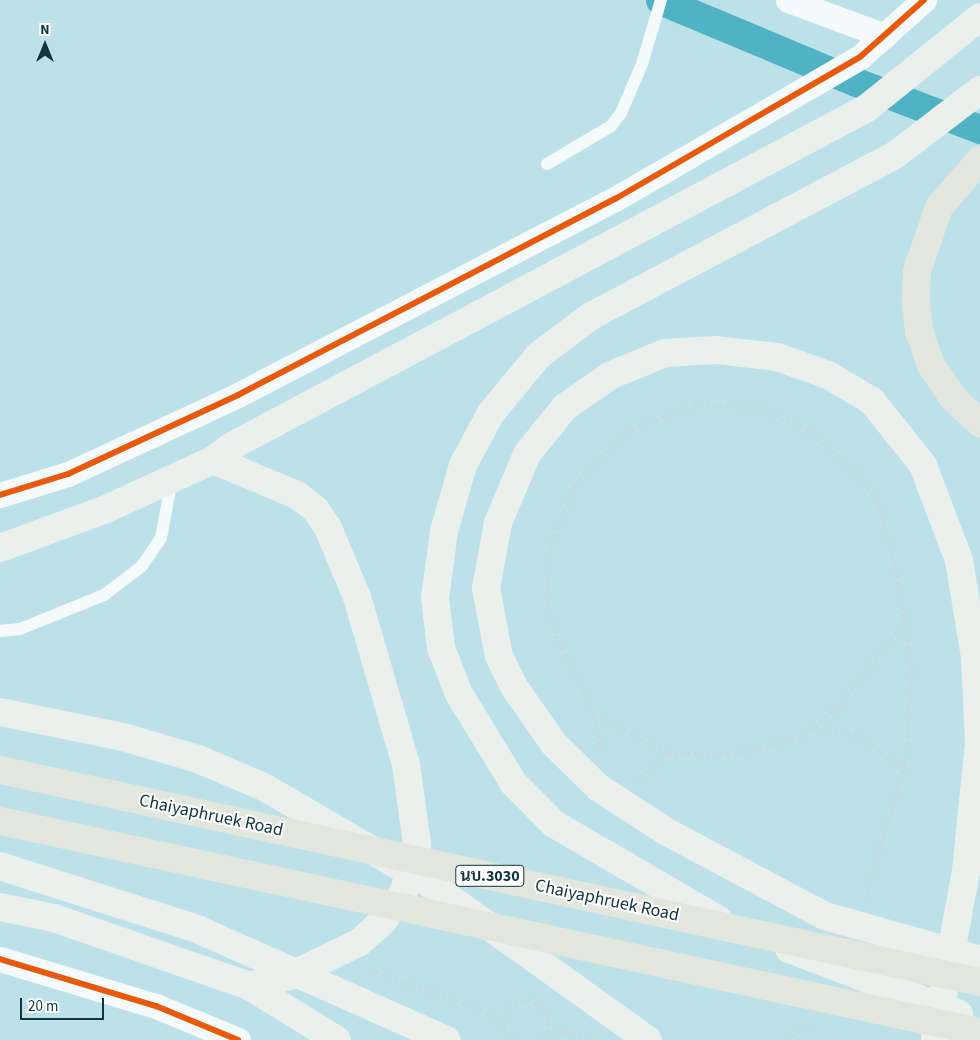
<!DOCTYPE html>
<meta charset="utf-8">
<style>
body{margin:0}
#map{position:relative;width:980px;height:1040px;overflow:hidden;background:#bce1e9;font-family:"Source Sans 3",Sarabun,sans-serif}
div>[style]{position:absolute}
.canal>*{height:29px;margin:-14.5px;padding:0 14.5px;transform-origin:14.5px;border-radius:14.5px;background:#50b3c3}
.path>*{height:3px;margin-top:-1.5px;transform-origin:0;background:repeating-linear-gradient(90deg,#cad6d9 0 2.5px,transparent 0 6.5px)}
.service>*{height:12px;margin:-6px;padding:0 6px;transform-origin:6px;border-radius:6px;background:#f5fafc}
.minor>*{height:25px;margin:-12.5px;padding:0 12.5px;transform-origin:12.5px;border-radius:12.5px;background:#f5fafc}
.secondary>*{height:28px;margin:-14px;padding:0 14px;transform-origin:14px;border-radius:14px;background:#ecf0ec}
.primary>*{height:28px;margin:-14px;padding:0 14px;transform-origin:14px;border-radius:14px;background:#e3e6dd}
.cycleway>*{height:6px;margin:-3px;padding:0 3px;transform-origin:3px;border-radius:3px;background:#e8590c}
span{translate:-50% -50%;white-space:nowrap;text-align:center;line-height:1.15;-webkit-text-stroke:4px #fff;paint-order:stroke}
.shield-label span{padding:1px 4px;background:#fff;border:1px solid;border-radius:4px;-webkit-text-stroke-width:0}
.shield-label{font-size:16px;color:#10363d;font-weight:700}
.street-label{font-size:18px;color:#10363d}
.north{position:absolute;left:20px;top:20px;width:50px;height:50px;-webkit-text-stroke:4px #fff;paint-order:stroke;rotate:0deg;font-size:14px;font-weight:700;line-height:20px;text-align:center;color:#10363d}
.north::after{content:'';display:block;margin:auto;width:18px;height:22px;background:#10363d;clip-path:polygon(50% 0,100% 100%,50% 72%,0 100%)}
.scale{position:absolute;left:20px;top:998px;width:84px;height:22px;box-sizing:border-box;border:2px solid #10363d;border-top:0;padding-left:6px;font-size:15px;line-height:18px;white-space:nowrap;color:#10363d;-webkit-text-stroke:4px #fff;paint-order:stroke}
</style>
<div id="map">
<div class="canal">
<div style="left:660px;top:0;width:212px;rotate:22.7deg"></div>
<div style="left:856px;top:82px;width:133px;rotate:20.8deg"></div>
</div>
<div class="path">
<div style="left:595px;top:714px;width:83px;rotate:28.1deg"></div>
<div style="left:816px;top:726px;width:46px;rotate:13.7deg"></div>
<div style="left:861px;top:737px;width:55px;rotate:38.3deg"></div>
<div style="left:601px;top:750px;width:37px;rotate:-101deg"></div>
<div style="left:594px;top:714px;width:90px;rotate:-115.7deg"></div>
<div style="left:555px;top:633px;width:30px;rotate:-104deg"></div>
<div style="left:548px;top:604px;width:56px;rotate:-88deg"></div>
<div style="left:550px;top:548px;width:68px;rotate:-68.4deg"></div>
<div style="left:575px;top:485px;width:32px;rotate:-49deg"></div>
<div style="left:596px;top:461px;width:48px;rotate:-40.7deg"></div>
<div style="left:632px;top:430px;width:66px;rotate:-22.3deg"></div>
<div style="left:693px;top:405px;width:65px;rotate:1.8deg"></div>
<div style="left:758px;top:407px;width:54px;rotate:25.1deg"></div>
<div style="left:807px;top:430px;width:64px;rotate:39.9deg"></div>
<div style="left:856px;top:471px;width:39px;rotate:55deg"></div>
<div style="left:878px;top:503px;width:74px;rotate:75.2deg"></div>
<div style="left:897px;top:575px;width:96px;rotate:81deg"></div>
<div style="left:912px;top:670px;width:95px;rotate:94.2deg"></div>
<div style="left:905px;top:765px;width:139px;rotate:106.7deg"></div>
<div style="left:636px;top:781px;width:43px;rotate:-41.2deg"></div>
<div style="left:668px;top:753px;width:67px;rotate:0.9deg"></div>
<div style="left:735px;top:754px;width:67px;rotate:-13.8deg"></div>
<div style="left:800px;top:738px;width:50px;rotate:-39.4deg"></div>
<div style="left:839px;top:706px;width:108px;rotate:-52.5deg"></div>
<div style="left:370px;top:969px;width:143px;rotate:20.5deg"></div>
<div style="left:547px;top:1030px;width:44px;rotate:6.5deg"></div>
<div style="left:513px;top:1040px;width:17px;rotate:-123deg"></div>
<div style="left:504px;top:1026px;width:13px;rotate:-81deg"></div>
<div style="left:506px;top:1013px;width:13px;rotate:-48deg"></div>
<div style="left:515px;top:1003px;width:13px;rotate:-13deg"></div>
<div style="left:528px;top:1000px;width:13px;rotate:23deg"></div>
<div style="left:540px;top:1005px;width:14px;rotate:54deg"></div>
<div style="left:548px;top:1016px;width:14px;rotate:94deg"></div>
<div style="left:547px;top:1030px;width:12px;rotate:125deg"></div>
<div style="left:786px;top:1040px;width:29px;rotate:-34deg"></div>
</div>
<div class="service">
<div style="left:547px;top:164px;width:74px;rotate:-30.7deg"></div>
<div style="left:611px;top:126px;width:16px;rotate:-52deg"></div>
<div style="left:621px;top:113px;width:53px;rotate:-66.8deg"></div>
<div style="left:642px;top:64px;width:67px;rotate:-73.5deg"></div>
<div style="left:0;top:631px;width:20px;rotate:-6deg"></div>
<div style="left:20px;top:629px;width:91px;rotate:-22deg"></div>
<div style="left:104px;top:595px;width:48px;rotate:-37.3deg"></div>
<div style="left:142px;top:566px;width:34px;rotate:-56deg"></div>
<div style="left:161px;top:538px;width:60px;rotate:-79.4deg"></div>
</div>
<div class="minor">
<div style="left:788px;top:0;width:103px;rotate:20.4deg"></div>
<div style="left:0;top:495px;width:71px;rotate:-17.2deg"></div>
<div style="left:68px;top:474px;width:187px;rotate:-24.9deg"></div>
<div style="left:238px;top:395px;width:425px;rotate:-27.5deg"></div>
<div style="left:615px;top:199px;width:283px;rotate:-30.1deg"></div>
<div style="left:860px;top:57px;width:86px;rotate:-41.7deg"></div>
<div style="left:0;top:959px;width:163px;rotate:16.8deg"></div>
<div style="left:156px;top:1006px;width:89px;rotate:22.5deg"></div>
</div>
<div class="secondary">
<div style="left:213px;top:460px;width:91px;rotate:22.6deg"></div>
<div style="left:297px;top:495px;width:24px;rotate:38deg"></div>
<div style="left:316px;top:510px;width:22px;rotate:56deg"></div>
<div style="left:328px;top:528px;width:75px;rotate:67.2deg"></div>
<div style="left:357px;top:597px;width:175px;rotate:73.7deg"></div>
<div style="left:406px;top:765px;width:79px;rotate:82deg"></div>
<div style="left:417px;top:843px;width:50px;rotate:105.2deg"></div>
<div style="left:404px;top:891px;width:38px;rotate:125deg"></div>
<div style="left:382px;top:922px;width:30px;rotate:138deg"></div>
<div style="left:360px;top:942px;width:78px;rotate:154.1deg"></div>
<div style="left:290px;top:976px;width:42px;rotate:166.3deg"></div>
<div style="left:0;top:548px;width:111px;rotate:-20.1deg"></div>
<div style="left:104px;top:510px;width:120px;rotate:-24.6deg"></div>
<div style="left:213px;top:460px;width:21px;rotate:-37deg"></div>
<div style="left:230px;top:447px;width:722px;rotate:-28.02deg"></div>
<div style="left:867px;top:108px;width:145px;rotate:-38.8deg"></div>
<div style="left:0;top:712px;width:126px;rotate:11.5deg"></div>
<div style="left:123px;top:737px;width:78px;rotate:16.3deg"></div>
<div style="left:198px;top:759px;width:72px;rotate:23deg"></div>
<div style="left:264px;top:787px;width:192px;rotate:30.3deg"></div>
<div style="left:430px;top:884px;width:268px;rotate:35.6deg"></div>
<div style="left:0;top:866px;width:207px;rotate:17.7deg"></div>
<div style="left:197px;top:929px;width:273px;rotate:24deg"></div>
<div style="left:0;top:907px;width:55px;rotate:11.5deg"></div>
<div style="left:54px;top:918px;width:207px;rotate:19.2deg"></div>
<div style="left:249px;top:986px;width:103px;rotate:31.5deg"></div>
<div style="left:719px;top:920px;width:191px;rotate:-149.8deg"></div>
<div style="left:554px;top:824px;width:57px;rotate:-135deg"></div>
<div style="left:514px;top:784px;width:105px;rotate:-121.4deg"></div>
<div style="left:459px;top:694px;width:49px;rotate:-111.4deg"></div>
<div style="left:441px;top:648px;width:50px;rotate:-96.8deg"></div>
<div style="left:435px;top:598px;width:68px;rotate:-82.3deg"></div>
<div style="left:444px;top:531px;width:69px;rotate:-73.9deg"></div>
<div style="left:463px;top:465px;width:59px;rotate:-61.7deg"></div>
<div style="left:491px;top:413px;width:75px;rotate:-50.4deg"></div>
<div style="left:539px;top:355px;width:65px;rotate:-36.9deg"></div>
<div style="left:591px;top:316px;width:344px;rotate:-27.9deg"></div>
<div style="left:895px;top:155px;width:107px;rotate:-37.4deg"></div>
<div style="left:789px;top:949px;width:182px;rotate:20.9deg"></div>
<div style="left:935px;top:1040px;width:172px;rotate:-79.6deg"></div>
<div style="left:966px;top:871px;width:130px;rotate:-84.2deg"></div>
<div style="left:979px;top:742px;width:85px;rotate:-92.7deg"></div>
<div style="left:975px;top:657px;width:98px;rotate:-99.4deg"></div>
<div style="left:959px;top:560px;width:102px;rotate:-110.8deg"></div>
<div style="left:923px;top:465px;width:82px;rotate:-128.6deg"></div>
<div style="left:872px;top:401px;width:51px;rotate:-149.4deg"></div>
<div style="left:828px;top:375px;width:54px;rotate:-160.6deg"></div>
<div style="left:777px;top:357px;width:61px;rotate:-173.5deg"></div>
<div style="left:716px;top:350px;width:51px;rotate:176.6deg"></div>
<div style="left:665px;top:353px;width:58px;rotate:157.8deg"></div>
<div style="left:611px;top:375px;width:56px;rotate:145.2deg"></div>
<div style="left:565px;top:407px;width:60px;rotate:129deg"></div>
<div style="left:527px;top:454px;width:75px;rotate:112.8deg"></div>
<div style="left:498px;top:523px;width:66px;rotate:100.5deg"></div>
<div style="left:486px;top:588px;width:69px;rotate:79.2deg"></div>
<div style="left:499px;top:656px;width:34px;rotate:64deg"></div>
<div style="left:514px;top:687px;width:70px;rotate:54.9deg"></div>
<div style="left:554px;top:744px;width:63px;rotate:44.4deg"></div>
<div style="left:599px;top:788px;width:81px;rotate:32.9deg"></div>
<div style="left:667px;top:832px;width:179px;rotate:28deg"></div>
<div style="left:825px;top:916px;width:161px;rotate:15.8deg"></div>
</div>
<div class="primary">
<div style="left:980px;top:160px;width:62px;rotate:131.1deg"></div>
<div style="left:939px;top:207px;width:68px;rotate:109deg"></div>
<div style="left:917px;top:271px;width:32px;rotate:92deg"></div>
<div style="left:916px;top:303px;width:28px;rotate:84deg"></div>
<div style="left:919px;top:331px;width:36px;rotate:71deg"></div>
<div style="left:931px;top:365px;width:40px;rotate:56deg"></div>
<div style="left:953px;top:398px;width:37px;rotate:43deg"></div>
<div style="left:0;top:770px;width:1003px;rotate:12.21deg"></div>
<div style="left:0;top:821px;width:1002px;rotate:12.15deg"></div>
</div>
<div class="cycleway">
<div style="left:0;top:495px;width:71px;rotate:-17.2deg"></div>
<div style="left:68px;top:474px;width:187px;rotate:-24.9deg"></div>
<div style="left:238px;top:395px;width:425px;rotate:-27.5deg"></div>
<div style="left:615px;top:199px;width:283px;rotate:-30.1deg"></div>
<div style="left:860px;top:57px;width:86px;rotate:-41.7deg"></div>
<div style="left:0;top:959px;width:163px;rotate:16.8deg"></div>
<div style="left:156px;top:1006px;width:89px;rotate:22.5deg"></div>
</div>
<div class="shield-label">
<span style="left:490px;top:876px">นบ.3030</span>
</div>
<div class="street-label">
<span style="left:211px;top:816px;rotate:12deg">Chaiyaphruek Road</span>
<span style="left:607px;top:901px;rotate:12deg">Chaiyaphruek Road</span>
</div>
<div class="north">N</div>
<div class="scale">20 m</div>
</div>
